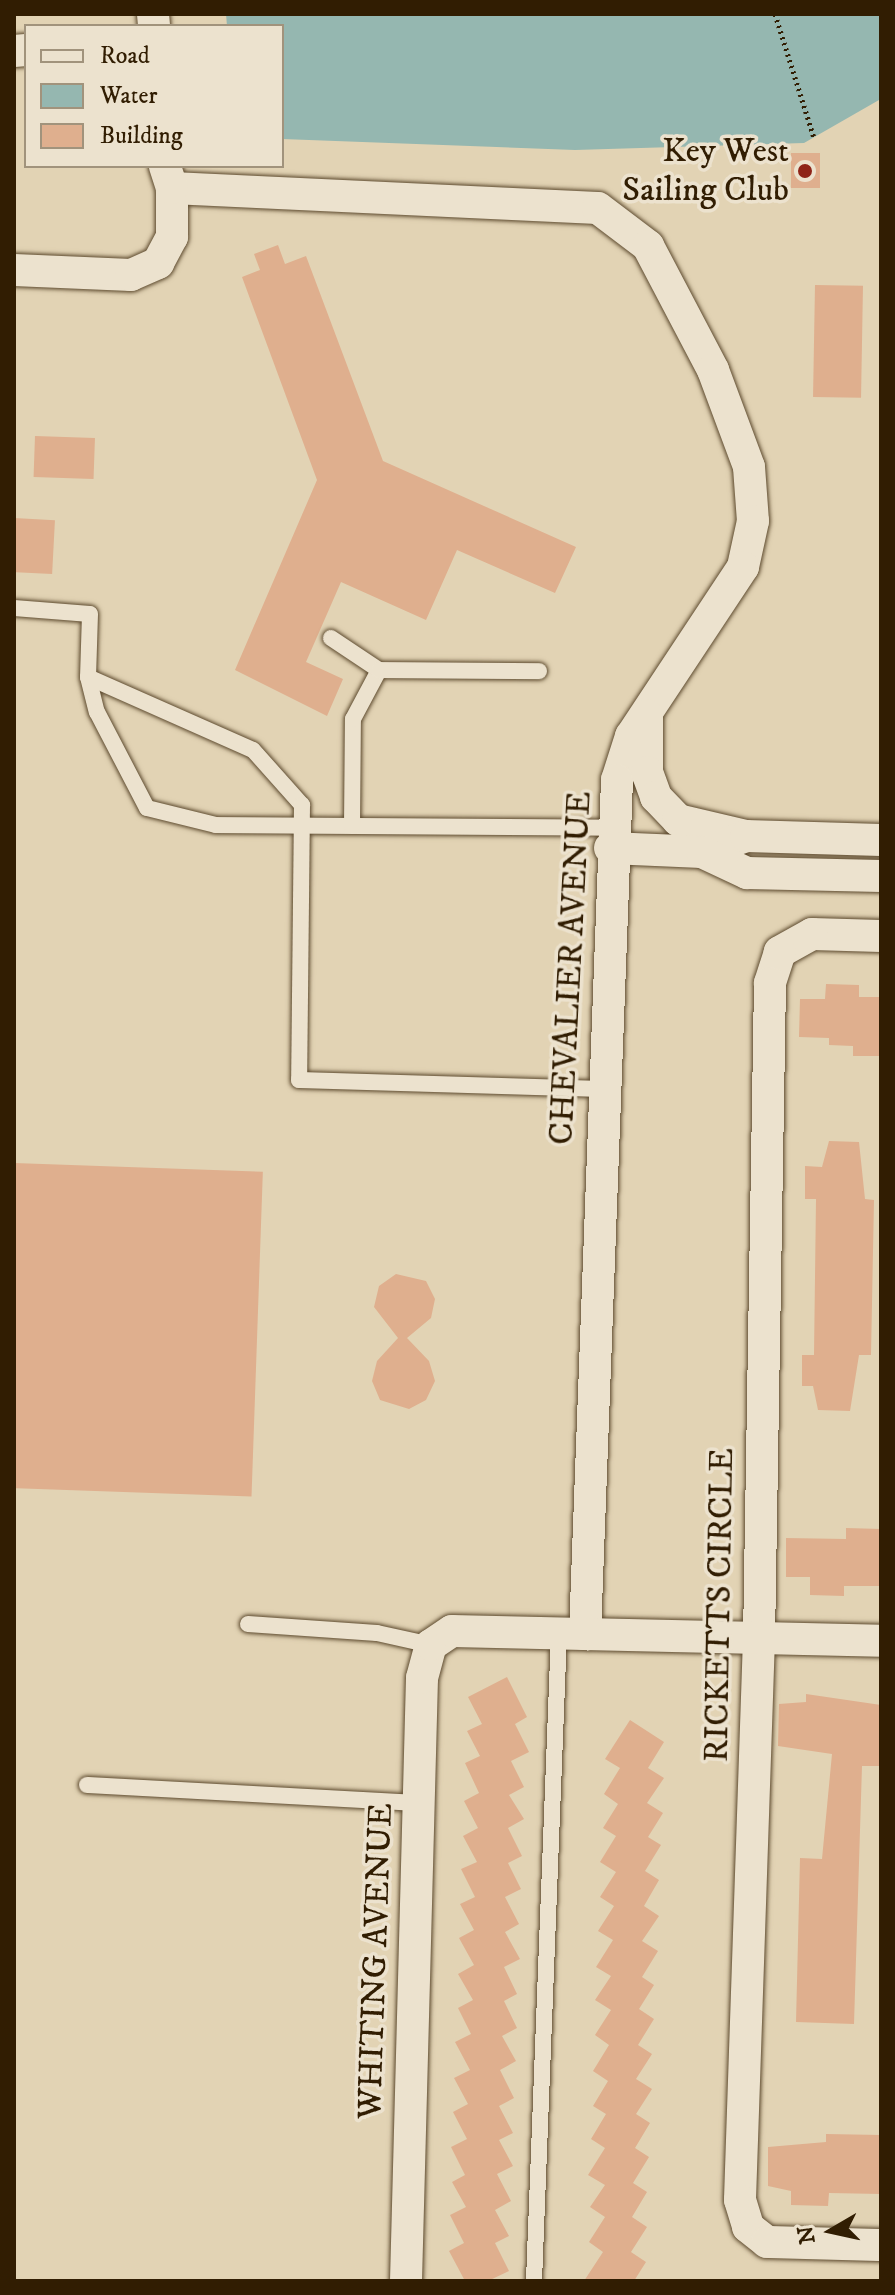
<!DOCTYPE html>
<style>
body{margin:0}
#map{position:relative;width:895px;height:2295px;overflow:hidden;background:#e2d3b4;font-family:"IM FELL DW Pica",serif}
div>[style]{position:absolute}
.water>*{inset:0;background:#95b7b0}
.building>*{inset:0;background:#dfaf8e;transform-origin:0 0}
.path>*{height:5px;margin-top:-2.5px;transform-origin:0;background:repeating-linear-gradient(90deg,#311d02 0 2px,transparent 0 6px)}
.roads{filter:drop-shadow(0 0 2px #5d4a2e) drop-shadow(0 0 2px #5d4a2e)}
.service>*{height:16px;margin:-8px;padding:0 8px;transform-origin:8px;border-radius:8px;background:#ece2ce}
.minor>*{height:32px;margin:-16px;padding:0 16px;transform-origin:16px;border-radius:16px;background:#ece2ce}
.dots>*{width:22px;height:22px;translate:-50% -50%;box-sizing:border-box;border:4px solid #ece2ce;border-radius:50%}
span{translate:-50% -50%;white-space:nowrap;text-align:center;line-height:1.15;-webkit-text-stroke:7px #ece2ce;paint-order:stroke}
.poi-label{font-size:34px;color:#311d02}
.right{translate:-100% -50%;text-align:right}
.street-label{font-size:34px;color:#311d02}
.frame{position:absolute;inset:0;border:16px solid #311d02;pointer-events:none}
.legend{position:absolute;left:24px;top:24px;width:260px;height:144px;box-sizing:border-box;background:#ece2ce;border:2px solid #a1937c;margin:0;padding:10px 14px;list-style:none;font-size:24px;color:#311d02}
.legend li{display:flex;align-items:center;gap:16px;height:40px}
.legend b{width:40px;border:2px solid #a1937c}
.north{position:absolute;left:791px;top:2191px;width:80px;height:80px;-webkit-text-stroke:6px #ece2ce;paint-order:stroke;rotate:261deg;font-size:22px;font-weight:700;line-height:32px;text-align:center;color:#311d02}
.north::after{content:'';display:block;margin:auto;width:28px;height:36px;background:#311d02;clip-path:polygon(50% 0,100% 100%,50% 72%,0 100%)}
</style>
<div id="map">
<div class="water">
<div style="clip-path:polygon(226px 14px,881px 14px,881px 92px,879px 100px,804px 143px,575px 150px,282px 139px,282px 26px,227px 26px)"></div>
</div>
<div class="building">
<div style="left:820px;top:153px;width:35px;height:29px;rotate:90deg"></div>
<div style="clip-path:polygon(278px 245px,285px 264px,306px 256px,383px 461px,576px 547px,555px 593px,457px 550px,426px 620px,341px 582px,306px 662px,343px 679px,327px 716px,235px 670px,317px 480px,242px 277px,260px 270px,254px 254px)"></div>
<div style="left:815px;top:285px;width:48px;height:112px;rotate:1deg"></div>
<div style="left:35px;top:436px;width:60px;height:41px;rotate:2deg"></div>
<div style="left:14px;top:518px;width:41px;height:54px;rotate:3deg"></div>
<div style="clip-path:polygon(826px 984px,859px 985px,859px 997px,881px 997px,881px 1056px,853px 1056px,853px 1046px,829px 1045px,829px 1038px,799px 1037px,800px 999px,825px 999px)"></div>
<div style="clip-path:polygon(829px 1141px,859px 1142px,865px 1199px,874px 1200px,871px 1355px,859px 1355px,850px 1411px,818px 1410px,813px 1386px,802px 1386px,802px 1355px,814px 1355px,816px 1199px,805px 1199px,805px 1166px,822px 1167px)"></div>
<div style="left:14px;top:1163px;width:249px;height:325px;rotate:2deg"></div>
<div style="clip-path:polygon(396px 1274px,426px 1281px,435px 1299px,431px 1318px,407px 1338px,429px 1361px,435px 1381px,426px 1400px,409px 1409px,380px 1400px,372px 1381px,377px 1361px,398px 1338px,374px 1307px,379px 1286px)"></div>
<div style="clip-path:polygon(846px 1528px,881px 1529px,881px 1586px,844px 1586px,844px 1596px,810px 1595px,810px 1577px,786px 1577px,786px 1538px,846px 1539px)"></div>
<div style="clip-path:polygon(507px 1677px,527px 1717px,515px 1724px,529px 1752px,511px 1761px,524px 1787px,509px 1795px,524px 1819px,508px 1828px,522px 1856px,508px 1863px,521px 1889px,505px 1897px,519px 1924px,505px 1932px,520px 1959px,504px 1967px,517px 1994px,504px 2001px,517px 2028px,502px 2036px,516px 2061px,500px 2070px,514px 2098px,499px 2106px,513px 2133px,499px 2140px,513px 2166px,497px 2174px,511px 2201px,495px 2210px,509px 2236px,495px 2243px,509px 2271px,488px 2281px,465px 2281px,449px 2251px,464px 2243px,450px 2215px,466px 2207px,452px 2182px,465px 2175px,451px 2147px,467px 2139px,453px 2112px,468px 2104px,454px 2078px,470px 2070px,455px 2042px,471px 2034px,458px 2008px,473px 2000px,458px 1974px,474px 1965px,459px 1938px,474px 1930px,460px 1904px,475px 1897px,461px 1869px,477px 1862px,463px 1836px,478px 1828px,464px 1801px,479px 1793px,465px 1763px,480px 1756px,467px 1731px,482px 1724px,468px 1697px)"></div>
<div style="clip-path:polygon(806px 1694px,881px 1705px,881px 1766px,862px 1766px,854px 2024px,796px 2022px,800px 1858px,822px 1859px,832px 1754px,778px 1746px,779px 1704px,806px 1702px)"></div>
<div style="clip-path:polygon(630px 1720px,664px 1742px,648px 1768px,664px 1778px,647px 1803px,663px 1813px,648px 1837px,661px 1845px,645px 1871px,659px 1880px,644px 1906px,659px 1916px,642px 1941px,658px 1951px,642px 1977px,654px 1985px,639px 2009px,654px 2019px,638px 2045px,652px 2054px,636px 2079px,652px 2089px,636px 2114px,650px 2123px,635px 2148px,649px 2157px,633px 2183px,647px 2192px,632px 2217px,647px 2227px,631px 2252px,646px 2262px,634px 2281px,584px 2281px,603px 2252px,589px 2242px,605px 2217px,590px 2207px,605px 2185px,588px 2175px,605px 2148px,591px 2139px,606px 2114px,593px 2106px,608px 2081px,593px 2071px,609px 2045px,595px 2035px,611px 2010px,595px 2000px,611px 1976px,596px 1967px,613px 1940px,598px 1931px,614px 1906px,600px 1897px,616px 1872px,600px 1862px,616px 1836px,603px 1828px,618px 1804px,604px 1794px,620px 1768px,605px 1759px)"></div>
<div style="clip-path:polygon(826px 2134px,881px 2135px,881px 2194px,829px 2193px,828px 2206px,791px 2205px,791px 2191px,768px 2186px,768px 2147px,826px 2142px)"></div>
</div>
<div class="path">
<div style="left:775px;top:14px;width:130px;rotate:72.5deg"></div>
</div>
<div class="roads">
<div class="service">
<div style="left:14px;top:608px;width:76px;rotate:4.5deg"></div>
<div style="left:90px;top:614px;width:63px;rotate:91.8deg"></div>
<div style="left:88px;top:677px;width:180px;rotate:23.9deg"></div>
<div style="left:253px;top:750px;width:74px;rotate:48.3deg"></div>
<div style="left:302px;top:805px;width:275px;rotate:90.6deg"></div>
<div style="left:299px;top:1080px;width:304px;rotate:1.7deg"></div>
<div style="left:331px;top:638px;width:58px;rotate:33.7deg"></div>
<div style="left:88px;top:677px;width:36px;rotate:76deg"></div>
<div style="left:97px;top:712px;width:108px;rotate:62.5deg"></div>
<div style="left:147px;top:808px;width:71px;rotate:13.8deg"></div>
<div style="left:216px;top:825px;width:396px;rotate:0.4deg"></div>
<div style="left:352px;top:826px;width:107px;rotate:-89.5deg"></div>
<div style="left:353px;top:719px;width:55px;rotate:-62deg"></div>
<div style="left:379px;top:670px;width:160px;rotate:0.4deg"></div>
<div style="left:248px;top:1624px;width:129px;rotate:4deg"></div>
<div style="left:377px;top:1633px;width:55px;rotate:12.5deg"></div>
<div style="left:87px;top:1785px;width:332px;rotate:3.1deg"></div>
<div style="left:534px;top:2281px;width:647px;rotate:-87.79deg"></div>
</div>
<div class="minor">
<div style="left:153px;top:14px;width:12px;rotate:85deg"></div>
<div style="left:14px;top:51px;width:12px;rotate:-5deg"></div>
<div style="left:172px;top:188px;width:426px;rotate:2.7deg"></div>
<div style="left:598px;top:208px;width:63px;rotate:37.2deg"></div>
<div style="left:648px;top:246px;width:140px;rotate:62.3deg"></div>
<div style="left:713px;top:370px;width:103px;rotate:69.6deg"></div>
<div style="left:749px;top:467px;width:54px;rotate:85.8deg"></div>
<div style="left:753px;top:521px;width:47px;rotate:102.3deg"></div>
<div style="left:743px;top:567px;width:203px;rotate:123.5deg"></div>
<div style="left:631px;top:736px;width:46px;rotate:107.7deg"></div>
<div style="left:617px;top:780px;width:855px;rotate:92.15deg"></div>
<div style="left:14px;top:270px;width:117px;rotate:2.4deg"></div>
<div style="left:131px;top:275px;width:30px;rotate:-24deg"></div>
<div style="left:158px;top:263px;width:30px;rotate:-62deg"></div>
<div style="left:172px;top:237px;width:49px;rotate:-90deg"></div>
<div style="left:172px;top:188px;width:23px;rotate:-108deg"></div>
<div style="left:647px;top:715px;width:57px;rotate:90deg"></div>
<div style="left:647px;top:772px;width:27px;rotate:70deg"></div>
<div style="left:656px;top:797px;width:32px;rotate:46deg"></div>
<div style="left:678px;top:820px;width:70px;rotate:13.2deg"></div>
<div style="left:727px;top:843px;width:20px;rotate:-20deg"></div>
<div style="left:746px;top:836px;width:135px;rotate:1.7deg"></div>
<div style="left:610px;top:848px;width:92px;rotate:2.5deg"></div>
<div style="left:702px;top:852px;width:50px;rotate:25deg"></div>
<div style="left:747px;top:873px;width:134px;rotate:1.3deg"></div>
<div style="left:881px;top:936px;width:69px;rotate:-178.3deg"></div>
<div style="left:812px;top:934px;width:37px;rotate:151deg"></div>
<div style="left:780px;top:952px;width:33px;rotate:108deg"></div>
<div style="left:770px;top:983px;width:655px;rotate:90.96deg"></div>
<div style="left:759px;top:1638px;width:562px;rotate:91.94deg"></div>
<div style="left:740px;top:2200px;width:28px;rotate:73deg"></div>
<div style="left:748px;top:2227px;width:24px;rotate:38deg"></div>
<div style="left:767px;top:2242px;width:114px;rotate:1.5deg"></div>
<div style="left:406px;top:2281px;width:603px;rotate:-88.48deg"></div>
<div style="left:422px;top:1678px;width:34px;rotate:-75deg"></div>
<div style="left:431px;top:1645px;width:25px;rotate:-34deg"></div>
<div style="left:452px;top:1631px;width:429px;rotate:1.3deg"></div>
</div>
</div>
<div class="dots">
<div style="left:805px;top:171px;background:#8f2418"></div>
</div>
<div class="poi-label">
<span class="right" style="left:789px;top:171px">Key West<br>Sailing Club</span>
</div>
<div class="street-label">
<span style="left:571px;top:968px;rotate:-87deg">CHEVALIER AVENUE</span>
<span style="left:720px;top:1605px;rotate:-89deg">RICKETTS CIRCLE</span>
<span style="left:376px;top:1961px;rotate:-88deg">WHITING AVENUE</span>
</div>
<div class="frame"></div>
<ul class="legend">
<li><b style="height:10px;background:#ece2ce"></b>Road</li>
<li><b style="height:22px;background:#95b7b0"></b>Water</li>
<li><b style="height:22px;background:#dfaf8e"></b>Building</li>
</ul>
<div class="north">N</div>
</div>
